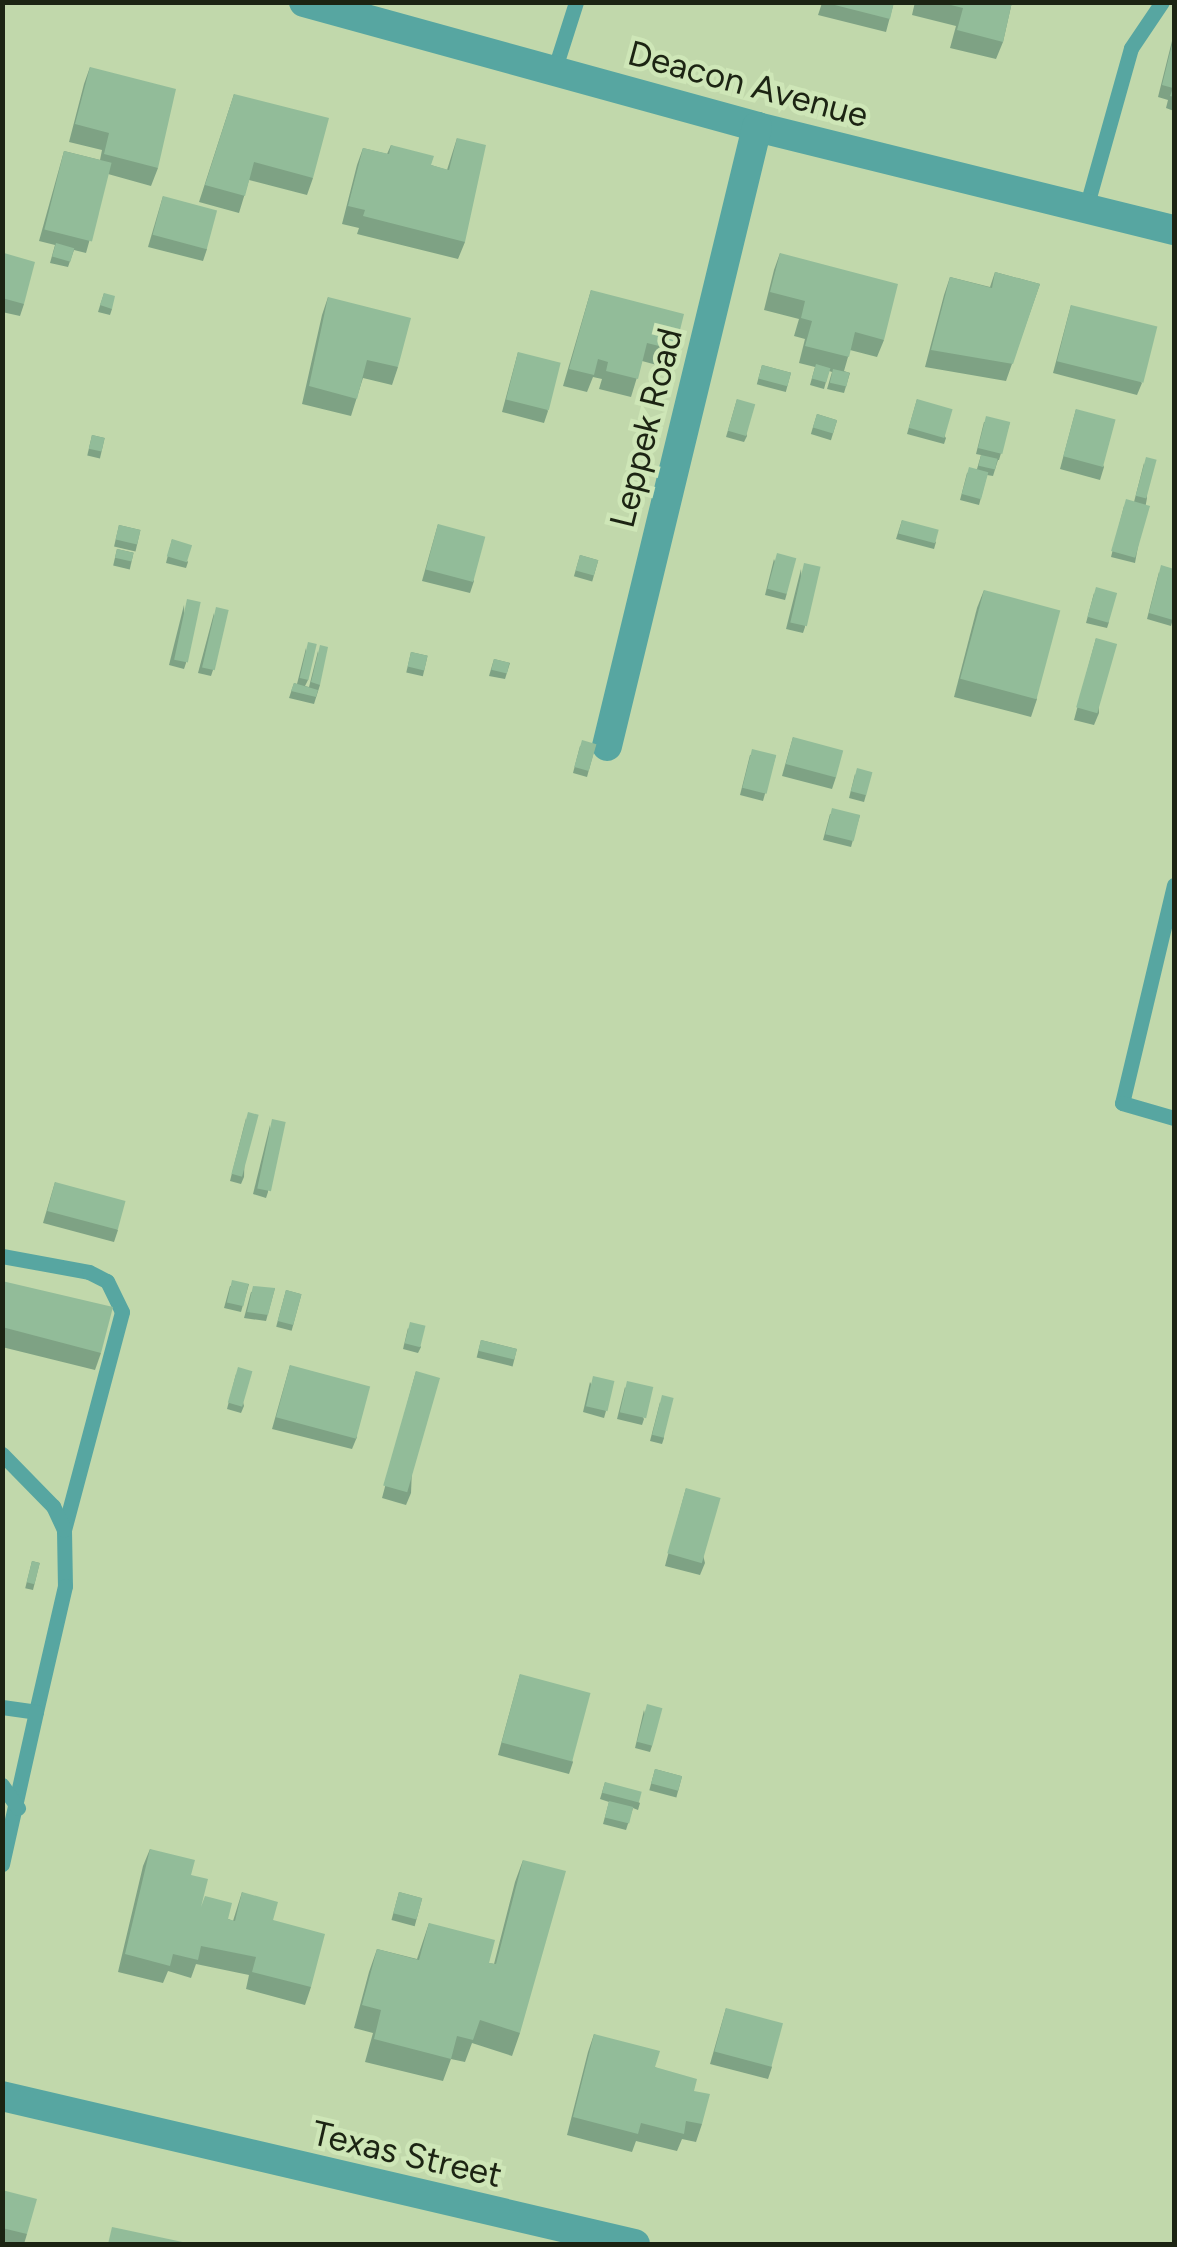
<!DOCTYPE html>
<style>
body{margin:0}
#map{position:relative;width:1177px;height:2247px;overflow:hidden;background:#c1d8ab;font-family:Figtree,sans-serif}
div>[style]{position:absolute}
.service>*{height:15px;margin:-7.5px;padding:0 7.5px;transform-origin:7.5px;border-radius:7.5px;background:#57a6a1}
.minor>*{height:30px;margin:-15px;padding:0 15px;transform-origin:15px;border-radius:15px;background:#57a6a1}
.wall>*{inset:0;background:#7ea284;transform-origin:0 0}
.building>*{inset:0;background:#92bc99;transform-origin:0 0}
span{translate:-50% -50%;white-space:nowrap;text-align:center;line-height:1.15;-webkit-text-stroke:9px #cee6b7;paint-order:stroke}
.street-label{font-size:35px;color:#1c2413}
.frame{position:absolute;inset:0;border:5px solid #1c2413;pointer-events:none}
</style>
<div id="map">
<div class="service">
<div style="left:554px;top:71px;width:72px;rotate:-72.3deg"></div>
<div style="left:1086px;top:208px;width:166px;rotate:-74.3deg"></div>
<div style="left:1131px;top:48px;width:55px;rotate:-56deg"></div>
<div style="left:1174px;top:885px;width:224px;rotate:103.4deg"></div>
<div style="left:1122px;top:1103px;width:54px;rotate:16.1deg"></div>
<div style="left:2px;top:1256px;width:88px;rotate:10.4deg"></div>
<div style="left:89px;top:1272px;width:20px;rotate:27deg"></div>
<div style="left:107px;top:1281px;width:34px;rotate:64deg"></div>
<div style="left:122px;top:1312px;width:226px;rotate:104.9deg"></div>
<div style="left:64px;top:1530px;width:56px;rotate:89deg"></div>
<div style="left:65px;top:1586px;width:129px;rotate:103deg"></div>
<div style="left:2px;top:1454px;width:73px;rotate:45.6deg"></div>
<div style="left:53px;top:1506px;width:26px;rotate:65deg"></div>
<div style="left:2px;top:1707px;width:34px;rotate:8deg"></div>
<div style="left:36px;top:1712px;width:156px;rotate:102.6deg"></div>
<div style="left:2px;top:1785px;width:28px;rotate:55deg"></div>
</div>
<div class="minor">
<div style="left:304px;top:2px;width:470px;rotate:15.4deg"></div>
<div style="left:757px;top:127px;width:430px;rotate:13.9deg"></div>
<div style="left:607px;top:746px;width:637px;rotate:-76.38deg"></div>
<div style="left:2px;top:2096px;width:650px;rotate:13.16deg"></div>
</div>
<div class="wall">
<div style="clip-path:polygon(819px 2px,894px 2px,886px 32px,818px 15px,822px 3px)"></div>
<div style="clip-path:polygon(915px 2px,1012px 2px,1003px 42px,996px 59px,950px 48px,956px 26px,912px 15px)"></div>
<div style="clip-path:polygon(1174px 33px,1174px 111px,1166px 108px,1168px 100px,1158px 97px)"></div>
<div style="clip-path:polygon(90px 67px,158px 168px,151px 186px,108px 174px,86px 253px,74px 250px,68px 267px,50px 263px,55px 245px,39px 241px,64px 151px,100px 160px,102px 150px,69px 142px,84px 84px)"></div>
<div style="clip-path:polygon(234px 94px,313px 178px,307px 195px,249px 180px,239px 213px,199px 202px)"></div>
<div style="clip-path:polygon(457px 138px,465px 242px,458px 259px,357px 234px,359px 228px,342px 224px,357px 165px,363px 148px,387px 154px,391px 145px,431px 165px,447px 170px)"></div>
<div style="clip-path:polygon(163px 196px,207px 249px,203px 261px,148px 247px)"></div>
<div style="clip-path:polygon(780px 253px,884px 340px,877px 357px,850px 350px,844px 371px,850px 373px,844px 393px,827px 389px,832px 372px,829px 371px,824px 389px,810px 385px,815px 367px,799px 363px,805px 339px,794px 336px,799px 319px,764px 310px,774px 270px)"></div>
<div style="clip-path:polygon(2px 257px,24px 304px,20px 316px,2px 312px)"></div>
<div style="clip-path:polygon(995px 272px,1040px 284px,1006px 381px,925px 367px,944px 295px,950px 277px,990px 287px)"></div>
<div style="clip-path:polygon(591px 290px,675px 350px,668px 368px,642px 361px,631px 397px,599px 389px,602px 379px,593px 377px,587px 392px,563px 386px)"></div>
<div style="clip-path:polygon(104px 293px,112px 309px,110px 315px,98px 312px)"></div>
<div style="clip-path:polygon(328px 297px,398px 367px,392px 385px,363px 378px,351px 416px,302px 404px,322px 315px)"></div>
<div style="clip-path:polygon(1071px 305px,1142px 383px,1137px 395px,1053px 373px)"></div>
<div style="clip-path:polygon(518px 352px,548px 411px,544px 423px,502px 412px)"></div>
<div style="left:762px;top:365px;width:30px;height:20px;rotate:15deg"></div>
<div style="clip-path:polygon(737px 399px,747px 436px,744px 442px,726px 437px)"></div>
<div style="clip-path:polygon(917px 399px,946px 438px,944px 444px,907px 434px)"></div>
<div style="clip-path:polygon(1076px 409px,1104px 467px,1100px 480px,1060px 469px)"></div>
<div style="left:817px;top:414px;width:21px;height:21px;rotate:17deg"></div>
<div style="clip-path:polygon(984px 422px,1010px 422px,999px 460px,998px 460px,993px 476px,987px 475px,979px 505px,960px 500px,967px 473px,977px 469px,981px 455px,976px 454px)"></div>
<div style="left:92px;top:435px;width:13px;height:21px;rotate:13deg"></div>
<div style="clip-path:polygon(1144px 463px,1147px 498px,1135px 563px,1111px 557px,1124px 506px,1134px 502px)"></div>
<div style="clip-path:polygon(902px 520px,936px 542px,934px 549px,896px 539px)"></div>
<div style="clip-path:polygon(438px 524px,474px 581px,470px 593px,422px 581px)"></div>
<div style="left:119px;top:525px;width:22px;height:22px;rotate:13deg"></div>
<div style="clip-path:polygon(172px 539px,188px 562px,186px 568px,166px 563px)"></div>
<div style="left:117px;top:549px;width:17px;height:17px;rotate:13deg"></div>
<div style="left:580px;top:555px;width:19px;height:22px;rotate:16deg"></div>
<div style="clip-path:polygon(774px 559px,787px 593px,785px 600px,765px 595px)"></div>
<div style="clip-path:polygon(801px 569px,805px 627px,803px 633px,786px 629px)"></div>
<div style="clip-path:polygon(1159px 572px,1174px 615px,1171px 626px,1147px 619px)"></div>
<div style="clip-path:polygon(984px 590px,1037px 699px,1031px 717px,954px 697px,977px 608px)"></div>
<div style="clip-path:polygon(1094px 593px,1109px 622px,1107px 628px,1086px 623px)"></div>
<div style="clip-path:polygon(184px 605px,186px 663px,184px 669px,169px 665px)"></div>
<div style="clip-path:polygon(214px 613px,213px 670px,211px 676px,198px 673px)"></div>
<div style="clip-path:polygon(1096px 638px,1099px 713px,1094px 725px,1074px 720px)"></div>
<div style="clip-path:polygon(306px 648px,308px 680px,305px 686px,309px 687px,318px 651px,320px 685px,314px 704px,289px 698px,294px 683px,297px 684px)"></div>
<div style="left:411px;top:652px;width:17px;height:21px;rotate:13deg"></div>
<div style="clip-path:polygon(494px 659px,510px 663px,505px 679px,489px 676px)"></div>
<div style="clip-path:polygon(793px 737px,836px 777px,832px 789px,782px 776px)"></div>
<div style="clip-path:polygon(596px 744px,587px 777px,573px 773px,580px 746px)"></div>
<div style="clip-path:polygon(750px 755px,776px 755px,763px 801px,740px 795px)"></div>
<div style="clip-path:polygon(855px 774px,866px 795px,864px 802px,849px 798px)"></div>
<div style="clip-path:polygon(830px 814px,860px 815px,851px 847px,823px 840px)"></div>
<div style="clip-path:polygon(246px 1118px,244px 1177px,241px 1184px,230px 1181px)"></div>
<div style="clip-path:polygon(270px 1125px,268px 1192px,266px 1198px,253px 1194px)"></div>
<div style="clip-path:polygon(55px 1182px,118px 1230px,114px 1242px,43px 1223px)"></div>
<div style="clip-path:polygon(2px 1281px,101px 1353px,95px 1370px,2px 1347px)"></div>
<div style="clip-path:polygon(249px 1284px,241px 1312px,224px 1308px,230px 1286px)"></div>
<div style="clip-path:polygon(275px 1288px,266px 1321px,244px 1318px,251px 1292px)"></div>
<div style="left:286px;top:1290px;width:16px;height:38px;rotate:15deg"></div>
<div style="clip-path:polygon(408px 1328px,421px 1347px,418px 1353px,403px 1349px)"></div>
<div style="left:481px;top:1340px;width:37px;height:18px;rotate:14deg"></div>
<div style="clip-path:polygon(290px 1365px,357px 1437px,352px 1449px,272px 1429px)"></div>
<div style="clip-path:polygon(416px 1371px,411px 1493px,406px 1505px,382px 1498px)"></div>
<div style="clip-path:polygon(236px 1374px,244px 1406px,241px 1413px,227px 1409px)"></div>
<div style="clip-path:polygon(590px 1382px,606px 1411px,604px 1418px,583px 1412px)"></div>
<div style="clip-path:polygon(625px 1387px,644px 1419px,642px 1425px,617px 1419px)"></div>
<div style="clip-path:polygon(660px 1402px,664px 1438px,662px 1444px,650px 1441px)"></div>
<div style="clip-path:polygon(686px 1488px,705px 1563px,700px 1575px,665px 1566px)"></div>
<div style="left:32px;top:1561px;width:8px;height:28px;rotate:14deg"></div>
<div style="clip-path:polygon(520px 1674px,573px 1762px,569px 1774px,498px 1755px)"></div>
<div style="clip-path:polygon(644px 1710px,652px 1746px,650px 1752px,635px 1748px)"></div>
<div style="left:655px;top:1769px;width:28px;height:22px;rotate:15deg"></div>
<div style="clip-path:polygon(605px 1782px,640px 1803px,638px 1810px,633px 1808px,626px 1830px,603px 1824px,609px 1802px,600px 1799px)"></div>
<div style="clip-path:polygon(150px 1849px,191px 1875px,201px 1907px,233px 1921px,242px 1892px,273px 1920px,311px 1987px,305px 2005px,246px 1989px,249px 1975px,196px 1964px,191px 1978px,168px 1971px,163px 1983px,118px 1972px,143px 1866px)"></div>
<div style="clip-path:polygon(523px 1860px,520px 2033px,512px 2056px,472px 2043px,465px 2062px,451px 2059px,443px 2081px,365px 2062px,373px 2033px,354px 2028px,369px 1972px,377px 1949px,417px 1959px,429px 1923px,489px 1963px,494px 1964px,515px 1882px)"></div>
<div style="left:399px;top:1892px;width:24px;height:29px;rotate:15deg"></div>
<div style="clip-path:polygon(726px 2008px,772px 2067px,768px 2079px,710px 2064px)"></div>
<div style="clip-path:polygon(594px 2034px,655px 2067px,694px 2091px,702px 2124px,696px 2142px,682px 2139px,677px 2151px,636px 2141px,632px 2152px,567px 2135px,588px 2052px)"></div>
<div style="clip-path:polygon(2px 2190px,27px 2234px,24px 2244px,2px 2244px)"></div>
</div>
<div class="building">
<div style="clip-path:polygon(823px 2px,894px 2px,890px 19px)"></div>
<div style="clip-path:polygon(939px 2px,1012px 2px,1003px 42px,957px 30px,963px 8px)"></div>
<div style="clip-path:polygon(1174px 36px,1174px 97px,1170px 96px,1173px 88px,1162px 85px)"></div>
<div style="clip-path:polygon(90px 67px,176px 89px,158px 168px,104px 154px,109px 133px,75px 124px)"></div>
<div style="clip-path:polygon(234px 94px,329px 118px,313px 178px,254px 162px,245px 196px,205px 185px)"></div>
<div style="clip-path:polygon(457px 138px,486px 145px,465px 242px,363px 216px,365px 210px,348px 206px,363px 148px,389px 154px,391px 145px,434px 156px,431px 165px,449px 170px)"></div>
<div style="left:64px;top:151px;width:49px;height:81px;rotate:14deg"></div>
<div style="left:163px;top:196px;width:56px;height:40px;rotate:15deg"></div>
<div style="left:56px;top:243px;width:19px;height:14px;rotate:16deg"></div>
<div style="clip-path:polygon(4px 253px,35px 262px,24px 304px,2px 298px)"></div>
<div style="clip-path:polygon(780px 253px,898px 284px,884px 340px,855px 332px,849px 357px,805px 346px,812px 321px,801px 318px,805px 301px,770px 292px)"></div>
<div style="clip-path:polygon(995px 272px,1040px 284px,1013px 364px,931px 350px,950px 277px,992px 288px)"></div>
<div style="clip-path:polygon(591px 290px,684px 314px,675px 350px,647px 343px,638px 379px,606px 371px,608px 362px,598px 359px,594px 375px,569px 369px)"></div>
<div style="clip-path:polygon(104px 293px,115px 296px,112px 309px,100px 305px)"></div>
<div style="clip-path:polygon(328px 297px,411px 318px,398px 367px,367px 360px,357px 399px,309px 386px)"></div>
<div style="left:1071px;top:305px;width:89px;height:58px;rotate:14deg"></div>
<div style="left:518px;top:352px;width:44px;height:49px;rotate:14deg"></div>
<div style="left:816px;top:364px;width:15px;height:15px;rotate:16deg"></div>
<div style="left:762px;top:365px;width:30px;height:14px;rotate:15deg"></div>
<div style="left:833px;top:369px;width:17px;height:14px;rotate:13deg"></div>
<div style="left:737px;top:399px;width:19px;height:33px;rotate:16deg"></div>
<div style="left:917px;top:399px;width:37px;height:30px;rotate:16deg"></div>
<div style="left:1076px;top:409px;width:41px;height:49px;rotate:15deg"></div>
<div style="left:817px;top:414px;width:21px;height:14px;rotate:17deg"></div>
<div style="left:986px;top:416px;width:25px;height:33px;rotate:14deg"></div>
<div style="left:92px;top:435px;width:13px;height:14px;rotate:13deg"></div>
<div style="left:981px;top:455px;width:17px;height:11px;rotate:13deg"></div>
<div style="left:1146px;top:457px;width:11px;height:40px;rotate:15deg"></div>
<div style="left:969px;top:467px;width:20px;height:28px;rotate:15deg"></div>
<div style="left:1126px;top:499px;width:25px;height:54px;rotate:16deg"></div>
<div style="left:902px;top:520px;width:38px;height:14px;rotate:15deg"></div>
<div style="left:438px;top:524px;width:49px;height:47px;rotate:15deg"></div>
<div style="left:119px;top:525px;width:22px;height:15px;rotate:13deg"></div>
<div style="left:172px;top:539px;width:21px;height:18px;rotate:17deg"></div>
<div style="left:117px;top:549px;width:17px;height:9px;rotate:13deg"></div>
<div style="left:777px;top:553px;width:20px;height:37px;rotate:15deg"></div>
<div style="left:580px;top:555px;width:19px;height:16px;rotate:16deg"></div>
<div style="left:804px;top:563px;width:17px;height:61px;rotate:13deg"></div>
<div style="clip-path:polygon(1161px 565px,1174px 569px,1173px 620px,1149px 613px)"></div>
<div style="left:1096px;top:587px;width:22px;height:31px;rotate:16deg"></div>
<div style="left:984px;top:590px;width:79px;height:92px;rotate:15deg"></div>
<div style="left:187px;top:599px;width:14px;height:62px;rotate:12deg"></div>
<div style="left:216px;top:607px;width:13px;height:62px;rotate:13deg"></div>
<div style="left:1096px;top:638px;width:22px;height:72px;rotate:16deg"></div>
<div style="left:308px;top:642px;width:9px;height:37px;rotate:13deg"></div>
<div style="clip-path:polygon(320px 645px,328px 647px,320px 685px,311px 682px)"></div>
<div style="left:411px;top:652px;width:17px;height:15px;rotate:13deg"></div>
<div style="left:494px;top:659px;width:16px;height:11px;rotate:14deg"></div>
<div style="clip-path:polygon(294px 683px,318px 690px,316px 697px,291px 691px)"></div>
<div style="left:793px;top:737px;width:52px;height:28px;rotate:15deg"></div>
<div style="left:582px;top:740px;width:15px;height:28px;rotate:16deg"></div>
<div style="left:752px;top:749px;width:25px;height:40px;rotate:14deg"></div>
<div style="left:857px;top:768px;width:16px;height:24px;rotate:15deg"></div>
<div style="left:832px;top:808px;width:29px;height:27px;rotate:14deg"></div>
<div style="left:248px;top:1112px;width:11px;height:64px;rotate:15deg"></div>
<div style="left:272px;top:1119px;width:14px;height:71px;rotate:12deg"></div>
<div style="left:55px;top:1182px;width:73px;height:30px;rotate:15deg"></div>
<div style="left:232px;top:1280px;width:17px;height:23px;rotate:13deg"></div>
<div style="clip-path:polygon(2px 1281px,113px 1307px,101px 1353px,2px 1327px)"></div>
<div style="clip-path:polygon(253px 1286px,275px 1288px,268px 1315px,247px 1312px)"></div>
<div style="left:286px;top:1290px;width:16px;height:32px;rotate:15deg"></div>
<div style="left:410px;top:1322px;width:16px;height:22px;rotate:14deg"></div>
<div style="left:481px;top:1340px;width:37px;height:11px;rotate:14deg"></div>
<div style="left:290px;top:1365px;width:83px;height:54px;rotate:15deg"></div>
<div style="left:238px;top:1367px;width:15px;height:37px;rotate:16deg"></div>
<div style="left:416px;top:1371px;width:25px;height:119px;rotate:16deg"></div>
<div style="left:593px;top:1376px;width:22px;height:31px;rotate:13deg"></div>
<div style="left:627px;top:1381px;width:27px;height:32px;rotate:13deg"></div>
<div style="left:662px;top:1395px;width:12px;height:41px;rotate:14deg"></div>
<div style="left:686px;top:1488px;width:36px;height:68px;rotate:16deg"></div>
<div style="left:32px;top:1561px;width:8px;height:22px;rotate:14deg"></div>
<div style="left:520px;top:1674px;width:73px;height:71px;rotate:15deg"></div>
<div style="left:647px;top:1704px;width:16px;height:39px;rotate:15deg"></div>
<div style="left:655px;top:1769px;width:28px;height:15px;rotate:15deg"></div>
<div style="left:605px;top:1782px;width:38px;height:11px;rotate:15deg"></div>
<div style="left:609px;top:1801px;width:25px;height:17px;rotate:14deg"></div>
<div style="clip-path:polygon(150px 1849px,195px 1860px,191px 1875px,208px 1879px,201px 1907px,205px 1896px,232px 1903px,228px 1919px,235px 1921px,242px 1892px,278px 1902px,273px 1920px,325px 1934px,311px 1987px,252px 1972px,256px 1957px,201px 1946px,198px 1960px,173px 1954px,170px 1966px,125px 1954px)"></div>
<div style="clip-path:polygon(523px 1860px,566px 1871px,520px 2033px,480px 2020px,473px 2040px,457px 2036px,451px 2059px,374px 2039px,381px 2010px,362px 2005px,377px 1949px,419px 1960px,429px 1923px,495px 1940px,489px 1963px,496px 1964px)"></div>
<div style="left:399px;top:1892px;width:24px;height:22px;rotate:15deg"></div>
<div style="left:726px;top:2008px;width:59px;height:45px;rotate:15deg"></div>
<div style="clip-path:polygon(594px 2034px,660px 2051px,655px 2067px,697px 2079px,694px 2091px,710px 2094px,702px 2124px,686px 2121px,684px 2134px,641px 2123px,638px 2134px,573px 2117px)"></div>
<div style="clip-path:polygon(2px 2190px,37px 2199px,27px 2234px,2px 2228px)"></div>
<div style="clip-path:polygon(112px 2227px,192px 2244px,108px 2244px)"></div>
</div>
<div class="street-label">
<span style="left:748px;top:84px;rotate:15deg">Deacon Avenue</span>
<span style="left:646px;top:428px;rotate:-76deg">Leppek Road</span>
<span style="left:407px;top:2154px;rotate:13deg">Texas Street</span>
</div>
<div class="frame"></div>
</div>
